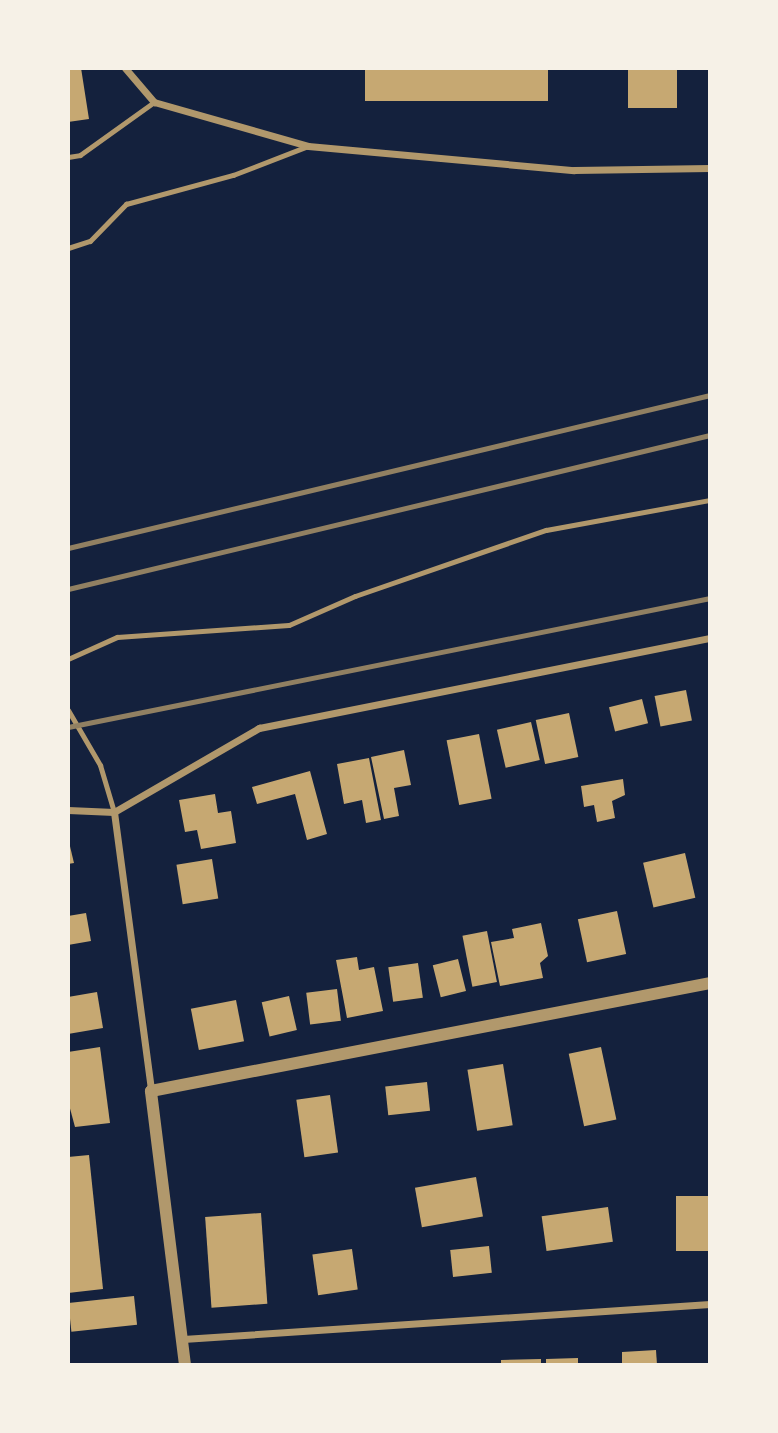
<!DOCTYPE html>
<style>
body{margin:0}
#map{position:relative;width:778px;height:1433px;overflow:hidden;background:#14213d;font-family:Commissioner,sans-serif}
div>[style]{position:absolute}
.building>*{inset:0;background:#c6a872;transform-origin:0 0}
.service>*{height:5px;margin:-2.5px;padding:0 2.5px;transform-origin:2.5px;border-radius:2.5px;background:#b1986c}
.minor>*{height:7px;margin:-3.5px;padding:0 3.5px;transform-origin:3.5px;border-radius:3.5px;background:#b1986c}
.tertiary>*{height:12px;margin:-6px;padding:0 6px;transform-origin:6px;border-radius:6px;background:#b1986c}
.rail>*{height:5px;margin:-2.5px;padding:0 2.5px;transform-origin:2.5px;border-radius:2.5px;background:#918062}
span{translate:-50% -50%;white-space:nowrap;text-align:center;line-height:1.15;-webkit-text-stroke:7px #f6f1e7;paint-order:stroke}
.frame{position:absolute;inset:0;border:70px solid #f6f1e7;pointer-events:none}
</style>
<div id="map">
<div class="building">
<div style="clip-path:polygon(68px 68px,81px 68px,89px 119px,68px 122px)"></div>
<div style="left:365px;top:68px;width:183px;height:33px"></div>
<div style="left:628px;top:68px;width:49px;height:40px"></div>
<div style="left:686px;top:690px;width:31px;height:32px;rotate:79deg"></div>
<div style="left:642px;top:699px;width:25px;height:34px;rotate:76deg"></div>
<div style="left:569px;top:713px;width:45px;height:34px;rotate:78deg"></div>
<div style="left:531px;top:722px;width:39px;height:35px;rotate:77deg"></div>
<div style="left:479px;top:734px;width:66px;height:33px;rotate:79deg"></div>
<div style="clip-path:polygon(404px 750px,411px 785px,394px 788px,399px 816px,384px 819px,371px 757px)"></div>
<div style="clip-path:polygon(369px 758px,381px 820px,366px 823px,362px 800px,344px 804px,337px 764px)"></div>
<div style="clip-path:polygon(310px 771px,327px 834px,307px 840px,295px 794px,257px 804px,252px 787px)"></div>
<div style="clip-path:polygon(623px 779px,625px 795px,612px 801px,615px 818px,597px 822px,594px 805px,584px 807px,581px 786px)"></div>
<div style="clip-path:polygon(215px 794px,218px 813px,231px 811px,236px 843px,201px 849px,197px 830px,185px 832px,179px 800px)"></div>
<div style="clip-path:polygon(68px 838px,74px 863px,68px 864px)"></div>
<div style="left:685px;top:853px;width:46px;height:43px;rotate:77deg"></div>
<div style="left:212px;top:859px;width:40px;height:36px;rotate:81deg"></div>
<div style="left:617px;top:911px;width:44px;height:40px;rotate:78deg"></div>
<div style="clip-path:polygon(86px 913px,91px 941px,68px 945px,68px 916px)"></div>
<div style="clip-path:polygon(541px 923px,548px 956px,540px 963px,543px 978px,500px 986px,491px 942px,514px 938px,512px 929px)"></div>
<div style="left:487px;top:931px;width:52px;height:25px;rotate:79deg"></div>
<div style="clip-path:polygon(357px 957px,359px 970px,374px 967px,383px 1011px,347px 1018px,336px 960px)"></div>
<div style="left:458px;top:959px;width:33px;height:26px;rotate:76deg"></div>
<div style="left:418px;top:963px;width:35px;height:30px;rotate:82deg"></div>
<div style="left:337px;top:989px;width:32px;height:31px;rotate:83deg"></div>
<div style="clip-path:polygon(97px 992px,103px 1028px,68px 1034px,68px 997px)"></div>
<div style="left:289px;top:996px;width:35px;height:28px;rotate:77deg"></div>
<div style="left:236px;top:1000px;width:42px;height:46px;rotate:79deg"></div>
<div style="clip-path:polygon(100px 1047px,110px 1123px,75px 1127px,68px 1101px,68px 1052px)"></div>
<div style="left:601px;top:1047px;width:74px;height:33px;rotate:78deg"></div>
<div style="left:503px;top:1064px;width:62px;height:36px;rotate:81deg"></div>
<div style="left:427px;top:1082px;width:29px;height:42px;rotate:84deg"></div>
<div style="left:330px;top:1095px;width:58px;height:34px;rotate:82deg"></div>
<div style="clip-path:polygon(89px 1155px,103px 1289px,68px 1293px,68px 1157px)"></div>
<div style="left:476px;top:1177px;width:40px;height:62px;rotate:80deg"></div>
<div style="left:710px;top:1196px;width:55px;height:34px;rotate:90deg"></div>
<div style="left:608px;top:1207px;width:35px;height:67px;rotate:82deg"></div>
<div style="left:261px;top:1213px;width:91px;height:56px;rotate:86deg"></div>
<div style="left:489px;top:1246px;width:27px;height:39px;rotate:84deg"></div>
<div style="left:352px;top:1249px;width:41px;height:40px;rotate:82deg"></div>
<div style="left:134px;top:1296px;width:29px;height:66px;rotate:84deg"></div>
<div style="clip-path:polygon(656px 1350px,657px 1365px,622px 1365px,622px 1352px)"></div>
<div style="clip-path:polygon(578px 1358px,578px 1365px,546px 1365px,546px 1359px)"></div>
<div style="clip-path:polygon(541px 1359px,541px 1365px,501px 1365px,501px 1360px)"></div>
</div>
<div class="service">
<div style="left:68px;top:157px;width:12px;rotate:-9deg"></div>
<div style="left:80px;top:155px;width:91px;rotate:-35.6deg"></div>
<div style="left:68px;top:248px;width:23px;rotate:-18deg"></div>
<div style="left:90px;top:241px;width:52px;rotate:-45.8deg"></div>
<div style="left:126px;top:204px;width:111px;rotate:-15.2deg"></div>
<div style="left:233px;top:175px;width:80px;rotate:-21.1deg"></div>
<div style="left:68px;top:659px;width:54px;rotate:-24.2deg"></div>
<div style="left:117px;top:637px;width:172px;rotate:-4deg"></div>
<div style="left:289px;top:625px;width:72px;rotate:-23.7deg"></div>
<div style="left:355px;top:596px;width:202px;rotate:-19.1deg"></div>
<div style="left:546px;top:530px;width:167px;rotate:-10.4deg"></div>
<div style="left:68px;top:710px;width:64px;rotate:59.8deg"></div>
<div style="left:100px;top:765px;width:49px;rotate:73.4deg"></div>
</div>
<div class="minor">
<div style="left:125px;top:68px;width:45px;rotate:49.5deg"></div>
<div style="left:154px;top:102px;width:160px;rotate:15.9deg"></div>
<div style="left:308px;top:146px;width:267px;rotate:5.2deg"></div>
<div style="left:574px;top:170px;width:136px;rotate:-0.8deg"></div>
<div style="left:68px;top:810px;width:46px;rotate:2.5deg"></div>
<div style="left:114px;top:812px;width:168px;rotate:-30.1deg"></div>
<div style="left:259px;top:728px;width:460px;rotate:-11.3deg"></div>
<div style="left:114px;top:812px;width:281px;rotate:82.4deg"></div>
<div style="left:183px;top:1339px;width:528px;rotate:-3.8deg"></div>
</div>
<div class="tertiary">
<div style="left:185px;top:1365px;width:276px;rotate:-97.1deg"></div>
<div style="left:151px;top:1091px;width:569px;rotate:-10.93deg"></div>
</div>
<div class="rail">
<div style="left:68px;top:548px;width:660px;rotate:-13.4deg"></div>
<div style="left:68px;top:589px;width:660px;rotate:-13.49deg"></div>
<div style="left:68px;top:727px;width:655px;rotate:-11.36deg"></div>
</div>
<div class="frame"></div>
</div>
